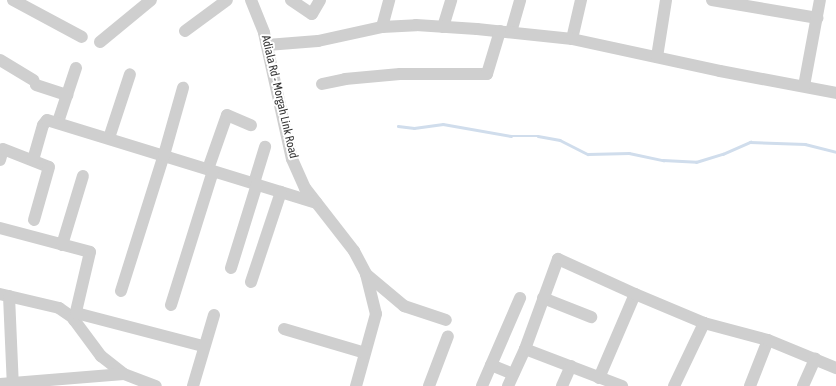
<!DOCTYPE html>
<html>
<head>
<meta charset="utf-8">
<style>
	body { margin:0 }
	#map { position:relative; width:836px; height:386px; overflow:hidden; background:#fff; font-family:"Asap Condensed",sans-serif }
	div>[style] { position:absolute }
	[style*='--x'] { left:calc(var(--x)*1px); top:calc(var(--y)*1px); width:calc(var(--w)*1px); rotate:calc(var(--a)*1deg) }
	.stream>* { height:2.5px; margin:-1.25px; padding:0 1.25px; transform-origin:1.25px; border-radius:1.25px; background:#d0ddec }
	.minor>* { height:12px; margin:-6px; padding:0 6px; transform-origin:6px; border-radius:6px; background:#cfcfcf }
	span { translate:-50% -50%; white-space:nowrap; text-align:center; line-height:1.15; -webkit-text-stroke:4px #fff; paint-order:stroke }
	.street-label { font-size:12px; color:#323232 }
</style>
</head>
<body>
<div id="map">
	<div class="stream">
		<div style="--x:398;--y:126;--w:16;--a:7"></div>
		<div style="--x:414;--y:128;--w:29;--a:-8"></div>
		<div style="--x:443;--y:124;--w:69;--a:10"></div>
		<div style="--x:511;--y:136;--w:27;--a:0"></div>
		<div style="--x:538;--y:136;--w:22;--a:10"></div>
		<div style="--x:560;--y:140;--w:31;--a:27"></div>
		<div style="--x:588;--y:154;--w:41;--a:-1.4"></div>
		<div style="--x:629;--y:153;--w:35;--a:12"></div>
		<div style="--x:663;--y:160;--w:33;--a:3"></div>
		<div style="--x:696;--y:162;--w:28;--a:-17"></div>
		<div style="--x:723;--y:154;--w:30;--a:-24"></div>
		<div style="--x:750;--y:142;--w:55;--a:2.1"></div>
		<div style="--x:805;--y:144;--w:32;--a:14"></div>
	</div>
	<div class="minor">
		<div style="--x:13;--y:0;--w:78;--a:28.2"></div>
		<div style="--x:251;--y:0;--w:35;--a:68"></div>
		<div style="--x:264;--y:33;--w:129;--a:77.5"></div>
		<div style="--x:292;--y:159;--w:32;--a:66"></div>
		<div style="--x:305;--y:188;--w:80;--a:52.1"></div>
		<div style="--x:354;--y:251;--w:26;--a:62"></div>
		<div style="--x:366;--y:274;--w:41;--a:76"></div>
		<div style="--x:376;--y:314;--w:75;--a:105.5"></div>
		<div style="--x:291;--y:0;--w:25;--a:34"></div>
		<div style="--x:312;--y:14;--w:16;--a:-60"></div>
		<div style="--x:712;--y:0;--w:107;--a:9.7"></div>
		<div style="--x:382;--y:27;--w:28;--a:-75"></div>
		<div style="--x:443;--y:27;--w:28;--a:-73"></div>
		<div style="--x:185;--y:31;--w:52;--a:-36.4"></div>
		<div style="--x:511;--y:32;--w:33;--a:-74"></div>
		<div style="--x:572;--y:39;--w:40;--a:-77"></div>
		<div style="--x:100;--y:42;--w:66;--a:-39.5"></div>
		<div style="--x:267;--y:45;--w:51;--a:-4.5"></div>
		<div style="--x:318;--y:41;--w:66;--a:-12.3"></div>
		<div style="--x:382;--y:27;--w:34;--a:-3"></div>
		<div style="--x:416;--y:25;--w:61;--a:3.8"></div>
		<div style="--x:477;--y:29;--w:96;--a:6"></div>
		<div style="--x:572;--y:39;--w:151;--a:12.2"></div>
		<div style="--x:720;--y:71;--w:118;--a:10.7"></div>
		<div style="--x:657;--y:57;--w:58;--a:-81"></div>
		<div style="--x:0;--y:60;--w:39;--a:31"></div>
		<div style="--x:322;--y:84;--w:24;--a:-12"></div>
		<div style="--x:345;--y:79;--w:55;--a:-5.2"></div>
		<div style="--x:400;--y:74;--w:87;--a:0"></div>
		<div style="--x:487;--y:74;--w:45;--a:-73.2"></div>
		<div style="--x:36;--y:85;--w:33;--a:18"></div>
		<div style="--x:804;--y:86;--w:87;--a:-79.5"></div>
		<div style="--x:58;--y:122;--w:57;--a:-71.6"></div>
		<div style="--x:109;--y:138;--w:67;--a:-71.8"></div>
		<div style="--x:0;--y:160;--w:11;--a:-75"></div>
		<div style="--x:3;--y:149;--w:49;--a:21.4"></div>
		<div style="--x:49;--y:167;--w:55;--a:105.8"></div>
		<div style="--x:33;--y:160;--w:36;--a:-74"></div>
		<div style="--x:43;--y:125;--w:6;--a:-51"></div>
		<div style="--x:47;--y:120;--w:282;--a:17.1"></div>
		<div style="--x:208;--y:169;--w:57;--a:-70.6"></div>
		<div style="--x:227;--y:115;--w:26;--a:23"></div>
		<div style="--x:254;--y:183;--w:38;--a:-73"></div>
		<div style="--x:0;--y:228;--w:93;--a:14.9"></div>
		<div style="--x:90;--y:252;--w:70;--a:103.2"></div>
		<div style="--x:62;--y:245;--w:72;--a:-73.1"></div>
		<div style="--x:231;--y:268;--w:88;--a:-72.8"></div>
		<div style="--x:366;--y:274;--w:50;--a:40.1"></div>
		<div style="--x:404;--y:306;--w:44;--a:18.4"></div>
		<div style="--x:251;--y:282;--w:95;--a:-71.6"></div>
		<div style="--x:121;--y:291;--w:143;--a:-72.5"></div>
		<div style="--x:164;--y:155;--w:70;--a:-74.2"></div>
		<div style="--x:0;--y:294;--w:61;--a:13.3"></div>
		<div style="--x:59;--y:308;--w:16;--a:35"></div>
		<div style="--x:72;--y:317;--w:49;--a:53.4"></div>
		<div style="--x:101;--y:356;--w:29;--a:38"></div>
		<div style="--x:124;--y:374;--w:34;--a:21"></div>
		<div style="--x:9;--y:296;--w:90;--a:87.5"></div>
		<div style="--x:543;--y:298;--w:52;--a:21.6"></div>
		<div style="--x:171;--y:305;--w:140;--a:-72.6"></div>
		<div style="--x:76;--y:313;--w:131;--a:14.6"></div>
		<div style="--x:284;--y:329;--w:84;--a:16.5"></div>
		<div style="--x:525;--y:349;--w:104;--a:20.9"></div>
		<div style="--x:491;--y:365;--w:24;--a:22"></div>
		<div style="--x:599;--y:378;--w:91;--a:-66.8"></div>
		<div style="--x:0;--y:384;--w:124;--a:-4.6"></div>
		<div style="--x:193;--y:386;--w:74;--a:-73.5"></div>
		<div style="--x:429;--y:386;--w:53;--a:-69.2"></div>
		<div style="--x:482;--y:386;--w:96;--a:-66.6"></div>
		<div style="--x:508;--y:386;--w:41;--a:-65.3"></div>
		<div style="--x:525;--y:349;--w:96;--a:-69.9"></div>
		<div style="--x:558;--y:259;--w:85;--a:24.4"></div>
		<div style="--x:635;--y:294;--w:75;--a:22.8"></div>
		<div style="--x:704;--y:323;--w:66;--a:14.9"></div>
		<div style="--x:562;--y:386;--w:22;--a:-66"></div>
		<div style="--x:674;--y:386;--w:70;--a:-64.5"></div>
		<div style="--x:750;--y:386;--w:49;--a:-68.6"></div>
		<div style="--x:768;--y:340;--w:74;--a:22.4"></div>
		<div style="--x:803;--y:386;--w:30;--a:-66"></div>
	</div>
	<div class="street-label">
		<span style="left:279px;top:97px;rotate:77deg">Adiala Rd - Morgah Link Road</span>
	</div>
</div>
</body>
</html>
